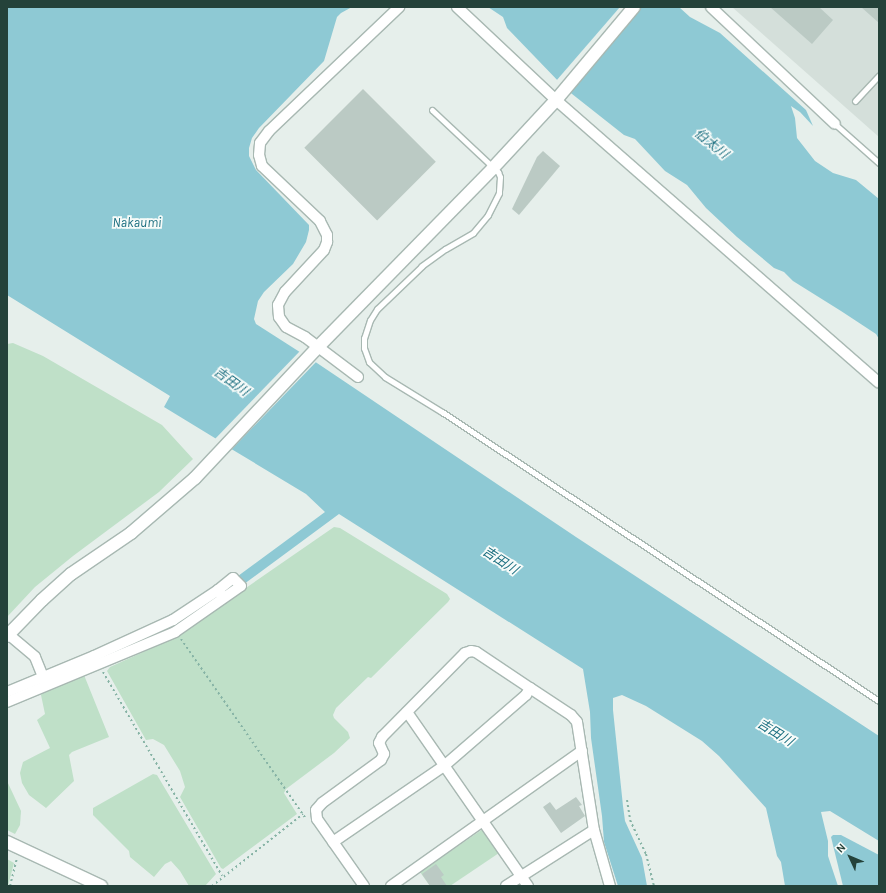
<!DOCTYPE html>
<html>
<head>
<meta charset="utf-8">
<style>
	body { margin:0 }
	#map { position:relative; width:886px; height:893px; overflow:hidden; background:#e6efeb; font-family:Karla,"Noto Sans JP",sans-serif }
	div>[style] { position:absolute }
	[style*='--x'] { left:calc(var(--x)*1px); top:calc(var(--y)*1px); width:calc(var(--w)*1px); rotate:calc(var(--a)*1deg) }
	.built>* { inset:0; background:#d4dfda }
	.green>* { inset:0; background:#bfe0c8 }
	.water>* { inset:0; background:#8ec9d4 }
	.pier>* { inset:0; background:#e6efeb }
	.stream>* { height:3px; margin:-1.5px; padding:0 1.5px; transform-origin:1.5px; border-radius:1.5px; background:#8ec9d4 }
	.building>* { inset:0; background:#bbcac4; transform-origin:0 0 }
	.path>* { height:2px; margin-top:-1px; transform-origin:0; background:repeating-linear-gradient(90deg,#86b3a5 0 2px,transparent 0 5px) }
	.roads { filter:drop-shadow(1px 0 #a8b8b2) drop-shadow(-1px 0 #a8b8b2) drop-shadow(0 1px #a8b8b2) drop-shadow(0 -1px #a8b8b2) }
	.lane>* { height:5px; margin:-2.5px; padding:0 2.5px; transform-origin:2.5px; border-radius:2.5px; background:#fff }
	.street>* { height:10px; margin:-5px; padding:0 5px; transform-origin:5px; border-radius:5px; background:#fff }
	.secondary>* { height:12px; margin:-6px; padding:0 6px; transform-origin:6px; border-radius:6px; background:#fff }
	span { translate:-50% -50%; white-space:nowrap; text-align:center; line-height:1.15; -webkit-text-stroke:3.5px #f7fbf9; paint-order:stroke }
	.water-label { font-size:13px; color:#1c6f80; font-style:italic }
	.frame { position:absolute; inset:0; border:8px solid #24423a; pointer-events:none }
	.north { position:absolute; left:830px; top:837px; width:40px; height:40px; -webkit-text-stroke:3px #f7fbf9; paint-order:stroke; rotate:314deg; font-size:11px; font-weight:700; line-height:16px; text-align:center; color:#24423a }
	.north::after { content:''; display:block; margin:auto; width:14px; height:18px; background:#24423a; clip-path:polygon(50% 0,100% 100%,50% 72%,0 100%) }
</style>
</head>
<body>
<div id="map">
	<div class="built">
		<div style="clip-path:polygon(732px 7px,879px 7px,879px 137px)"></div>
	</div>
	<div class="green">
		<div style="clip-path:polygon(13px 343px,43px 356px,162px 425px,193px 459px,159px 492px,73px 556px,35px 587px,7px 617px,7px 344px)"></div>
		<div style="clip-path:polygon(334px 527px,340px 528px,447px 594px,450px 599px,448px 602px,371px 678px,368px 677px,336px 708px,333px 715px,334px 718px,348px 732px,350px 738px,334px 753px,286px 789px,284px 793px,297px 814px,223px 869px,221px 868px,180px 797px,185px 787px,180px 771px,164px 745px,153px 739px,146px 740px,107px 671px,110px 667px,172px 639px)"></div>
		<div style="clip-path:polygon(84px 675px,109px 737px,72px 752px,69px 755px,74px 781px,46px 808px,29px 795px,22px 783px,20px 773px,23px 762px,50px 748px,37px 720px,45px 714px,41px 695px,42px 693px)"></div>
		<div style="clip-path:polygon(153px 774px,157px 775px,216px 874px,205px 886px,189px 886px,180px 871px,171px 861px,165px 864px,154px 877px,130px 857px,129px 851px,93px 815px,93px 808px)"></div>
		<div style="clip-path:polygon(7px 781px,21px 811px,20px 825px,15px 834px,7px 830px)"></div>
		<div style="clip-path:polygon(483px 829px,499px 853px,450px 886px,430px 886px,420px 872px)"></div>
		<div style="clip-path:polygon(7px 859px,14px 863px,8px 886px,7px 886px)"></div>
	</div>
	<div class="water">
		<div style="clip-path:polygon(7px 7px,352px 7px,341px 13px,337px 17px,324px 61px,259px 128px,252px 138px,249px 148px,249px 156px,256px 170px,309px 225px,309px 230px,306px 242px,293px 264px,264px 292px,258px 301px,254px 319px,256px 324px,306px 356px,223px 443px,164px 407px,170px 396px,7px 295px)"></div>
		<div style="clip-path:polygon(488px 7px,629px 7px,562px 85px,507px 28px,503px 17px)"></div>
		<div style="clip-path:polygon(637px 7px,679px 7px,690px 17px,720px 33px,806px 110px,813px 126px,800px 112px,791px 106px,795px 118px,797px 138px,815px 161px,833px 173px,856px 180px,879px 199px,879px 339px,876px 334px,841px 311px,793px 281px,784px 272px,774px 268px,737px 237px,706px 208px,687px 185px,665px 171px,635px 139px,624px 135px,567px 90px)"></div>
		<div style="clip-path:polygon(311px 359px,576px 537px,879px 736px,879px 841px,830px 811px,821px 812px,828px 841px,828px 856px,838px 886px,785px 886px,781px 862px,777px 856px,766px 808px,719px 756px,702px 741px,646px 706px,622px 695px,613px 698px,613px 710px,623px 806px,625px 821px,642px 858px,647px 886px,618px 886px,604px 842px,602px 816px,591px 738px,590px 712px,583px 669px,339px 514px,244px 584px,238px 576px,325px 512px,306px 494px,228px 447px)"></div>
		<div style="clip-path:polygon(833px 835px,841px 835px,879px 855px,879px 886px,843px 886px,831px 837px)"></div>
	</div>
	<div class="pier">
		<div style="clip-path:polygon(620px 7px,631px 7px,561px 87px,556px 81px)"></div>
		<div style="clip-path:polygon(301px 350px,307px 355px,222px 445px,214px 440px)"></div>
		<div style="clip-path:polygon(312px 358px,317px 361px,230px 451px,226px 449px)"></div>
	</div>
	<div class="stream">
		<div style="--x:222;--y:593;--w:17;--a:-36"></div>
		<div style="--x:147;--y:638;--w:35;--a:-24"></div>
	</div>
	<div class="building">
		<div style="clip-path:polygon(770px 7px,819px 7px,833px 20px,812px 44px)"></div>
		<div style="clip-path:polygon(861px 7px,879px 7px,879px 23px)"></div>
		<div style="left:363px;top:89px;width:103px;height:83px;rotate:45deg"></div>
		<div style="clip-path:polygon(543px 151px,560px 166px,519px 215px,512px 209px,537px 157px)"></div>
		<div style="clip-path:polygon(576px 797px,582px 805px,579px 806px,585px 816px,561px 833px,543px 807px,550px 802px,556px 810px)"></div>
		<div style="clip-path:polygon(436px 864px,444px 875px,441px 877px,447px 886px,430px 886px,422px 874px)"></div>
	</div>
	<div class="path">
		<div style="--x:181;--y:639;--w:219;--a:55.2"></div>
		<div style="--x:103;--y:672;--w:236;--a:59.7"></div>
		<div style="--x:627;--y:800;--w:20;--a:81"></div>
		<div style="--x:630;--y:820;--w:38;--a:65"></div>
		<div style="--x:646;--y:854;--w:33;--a:76"></div>
		<div style="--x:10;--y:886;--w:29;--a:-76"></div>
		<div style="--x:212;--y:886;--w:116;--a:-38.4"></div>
	</div>
	<div class="roads">
		<div class="lane">
			<div style="--x:855;--y:101;--w:35;--a:-47"></div>
			<div style="--x:432;--y:110;--w:91;--a:43.2"></div>
			<div style="--x:498;--y:172;--w:5;--a:68"></div>
			<div style="--x:500;--y:177;--w:16;--a:94"></div>
			<div style="--x:499;--y:193;--w:25;--a:117"></div>
			<div style="--x:488;--y:215;--w:23;--a:130"></div>
			<div style="--x:473;--y:233;--w:32;--a:150"></div>
			<div style="--x:445;--y:249;--w:29;--a:144"></div>
			<div style="--x:422;--y:266;--w:62;--a:136.3"></div>
			<div style="--x:377;--y:309;--w:13;--a:122"></div>
			<div style="--x:370;--y:320;--w:19;--a:108"></div>
			<div style="--x:364;--y:338;--w:10;--a:90"></div>
			<div style="--x:364;--y:348;--w:15;--a:70"></div>
			<div style="--x:369;--y:362;--w:22;--a:43"></div>
			<div style="--x:385;--y:377;--w:67;--a:31.6"></div>
			<div style="--x:442;--y:412;--w:524;--a:33.48"></div>
			<div style="--x:835;--y:124;--w:59;--a:41.6"></div>
		</div>
		<div class="street">
			<div style="--x:457;--y:7;--w:136;--a:43.2"></div>
			<div style="--x:556;--y:100;--w:429;--a:41.2"></div>
			<div style="--x:711;--y:7;--w:170;--a:43.3"></div>
			<div style="--x:358;--y:377;--w:66;--a:-143"></div>
			<div style="--x:305;--y:337;--w:21;--a:-152"></div>
			<div style="--x:286;--y:327;--w:12;--a:-125"></div>
			<div style="--x:279;--y:317;--w:12;--a:-95"></div>
			<div style="--x:278;--y:305;--w:15;--a:-62"></div>
			<div style="--x:285;--y:292;--w:57;--a:-47.1"></div>
			<div style="--x:324;--y:250;--w:9;--a:-69"></div>
			<div style="--x:327;--y:242;--w:7;--a:-90"></div>
			<div style="--x:327;--y:235;--w:16;--a:-117"></div>
			<div style="--x:320;--y:221;--w:80;--a:-136.5"></div>
			<div style="--x:262;--y:166;--w:11;--a:-105"></div>
			<div style="--x:259;--y:155;--w:12;--a:-85"></div>
			<div style="--x:260;--y:143;--w:15;--a:-53"></div>
			<div style="--x:269;--y:131;--w:180;--a:-43.6"></div>
			<div style="--x:8;--y:634;--w:35;--a:40"></div>
			<div style="--x:35;--y:657;--w:22;--a:68"></div>
			<div style="--x:7;--y:692;--w:94;--a:-22.5"></div>
			<div style="--x:94;--y:656;--w:87;--a:-24.5"></div>
			<div style="--x:173;--y:620;--w:54;--a:-33.7"></div>
			<div style="--x:218;--y:590;--w:7;--a:56"></div>
			<div style="--x:7;--y:702;--w:182;--a:-22.6"></div>
			<div style="--x:175;--y:632;--w:80;--a:-34.9"></div>
			<div style="--x:241;--y:586;--w:11;--a:-135"></div>
			<div style="--x:233;--y:578;--w:19;--a:141"></div>
			<div style="--x:407;--y:712;--w:212;--a:55.2"></div>
			<div style="--x:333;--y:842;--w:135;--a:-34.4"></div>
			<div style="--x:444;--y:766;--w:108;--a:-40.9"></div>
			<div style="--x:526;--y:695;--w:8;--a:-60"></div>
			<div style="--x:364;--y:886;--w:82;--a:-125"></div>
			<div style="--x:317;--y:819;--w:9;--a:-96"></div>
			<div style="--x:316;--y:810;--w:9;--a:-49"></div>
			<div style="--x:322;--y:803;--w:73;--a:-36.1"></div>
			<div style="--x:381;--y:760;--w:7;--a:-63"></div>
			<div style="--x:384;--y:754;--w:12;--a:-114"></div>
			<div style="--x:379;--y:743;--w:7;--a:-63"></div>
			<div style="--x:382;--y:737;--w:118;--a:-45.3"></div>
			<div style="--x:465;--y:653;--w:6;--a:-18"></div>
			<div style="--x:471;--y:651;--w:5;--a:11"></div>
			<div style="--x:476;--y:652;--w:65;--a:33.7"></div>
			<div style="--x:530;--y:688;--w:49;--a:33.4"></div>
			<div style="--x:571;--y:715;--w:9;--a:49"></div>
			<div style="--x:577;--y:722;--w:109;--a:81.1"></div>
			<div style="--x:594;--y:830;--w:58;--a:74.1"></div>
			<div style="--x:391;--y:886;--w:234;--a:-35.3"></div>
			<div style="--x:506;--y:886;--w:104;--a:-32.5"></div>
		</div>
		<div class="secondary">
			<div style="--x:7;--y:636;--w:50;--a:-45.8"></div>
			<div style="--x:42;--y:600;--w:39;--a:-42"></div>
			<div style="--x:71;--y:574;--w:73;--a:-34.3"></div>
			<div style="--x:131;--y:533;--w:84;--a:-40.7"></div>
			<div style="--x:195;--y:478;--w:180;--a:-46.8"></div>
			<div style="--x:318;--y:347;--w:250;--a:-45.6"></div>
			<div style="--x:493;--y:168;--w:93;--a:-47.2"></div>
			<div style="--x:556;--y:100;--w:121;--a:-50"></div>
			<div style="--x:7;--y:842;--w:104;--a:25.1"></div>
		</div>
	</div>
	<div class="water-label">
		<span style="left:711px;top:144px;rotate:39deg">伯太川</span>
		<span style="left:137px;top:223px">Nakaumi</span>
		<span style="left:231px;top:382px;rotate:36deg">吉田川</span>
		<span style="left:500px;top:561px;rotate:33deg">吉田川</span>
		<span style="left:775px;top:733px;rotate:32deg">吉田川</span>
	</div>
	<div class="frame"></div>
	<div class="north">N</div>
</div>
</body>
</html>
